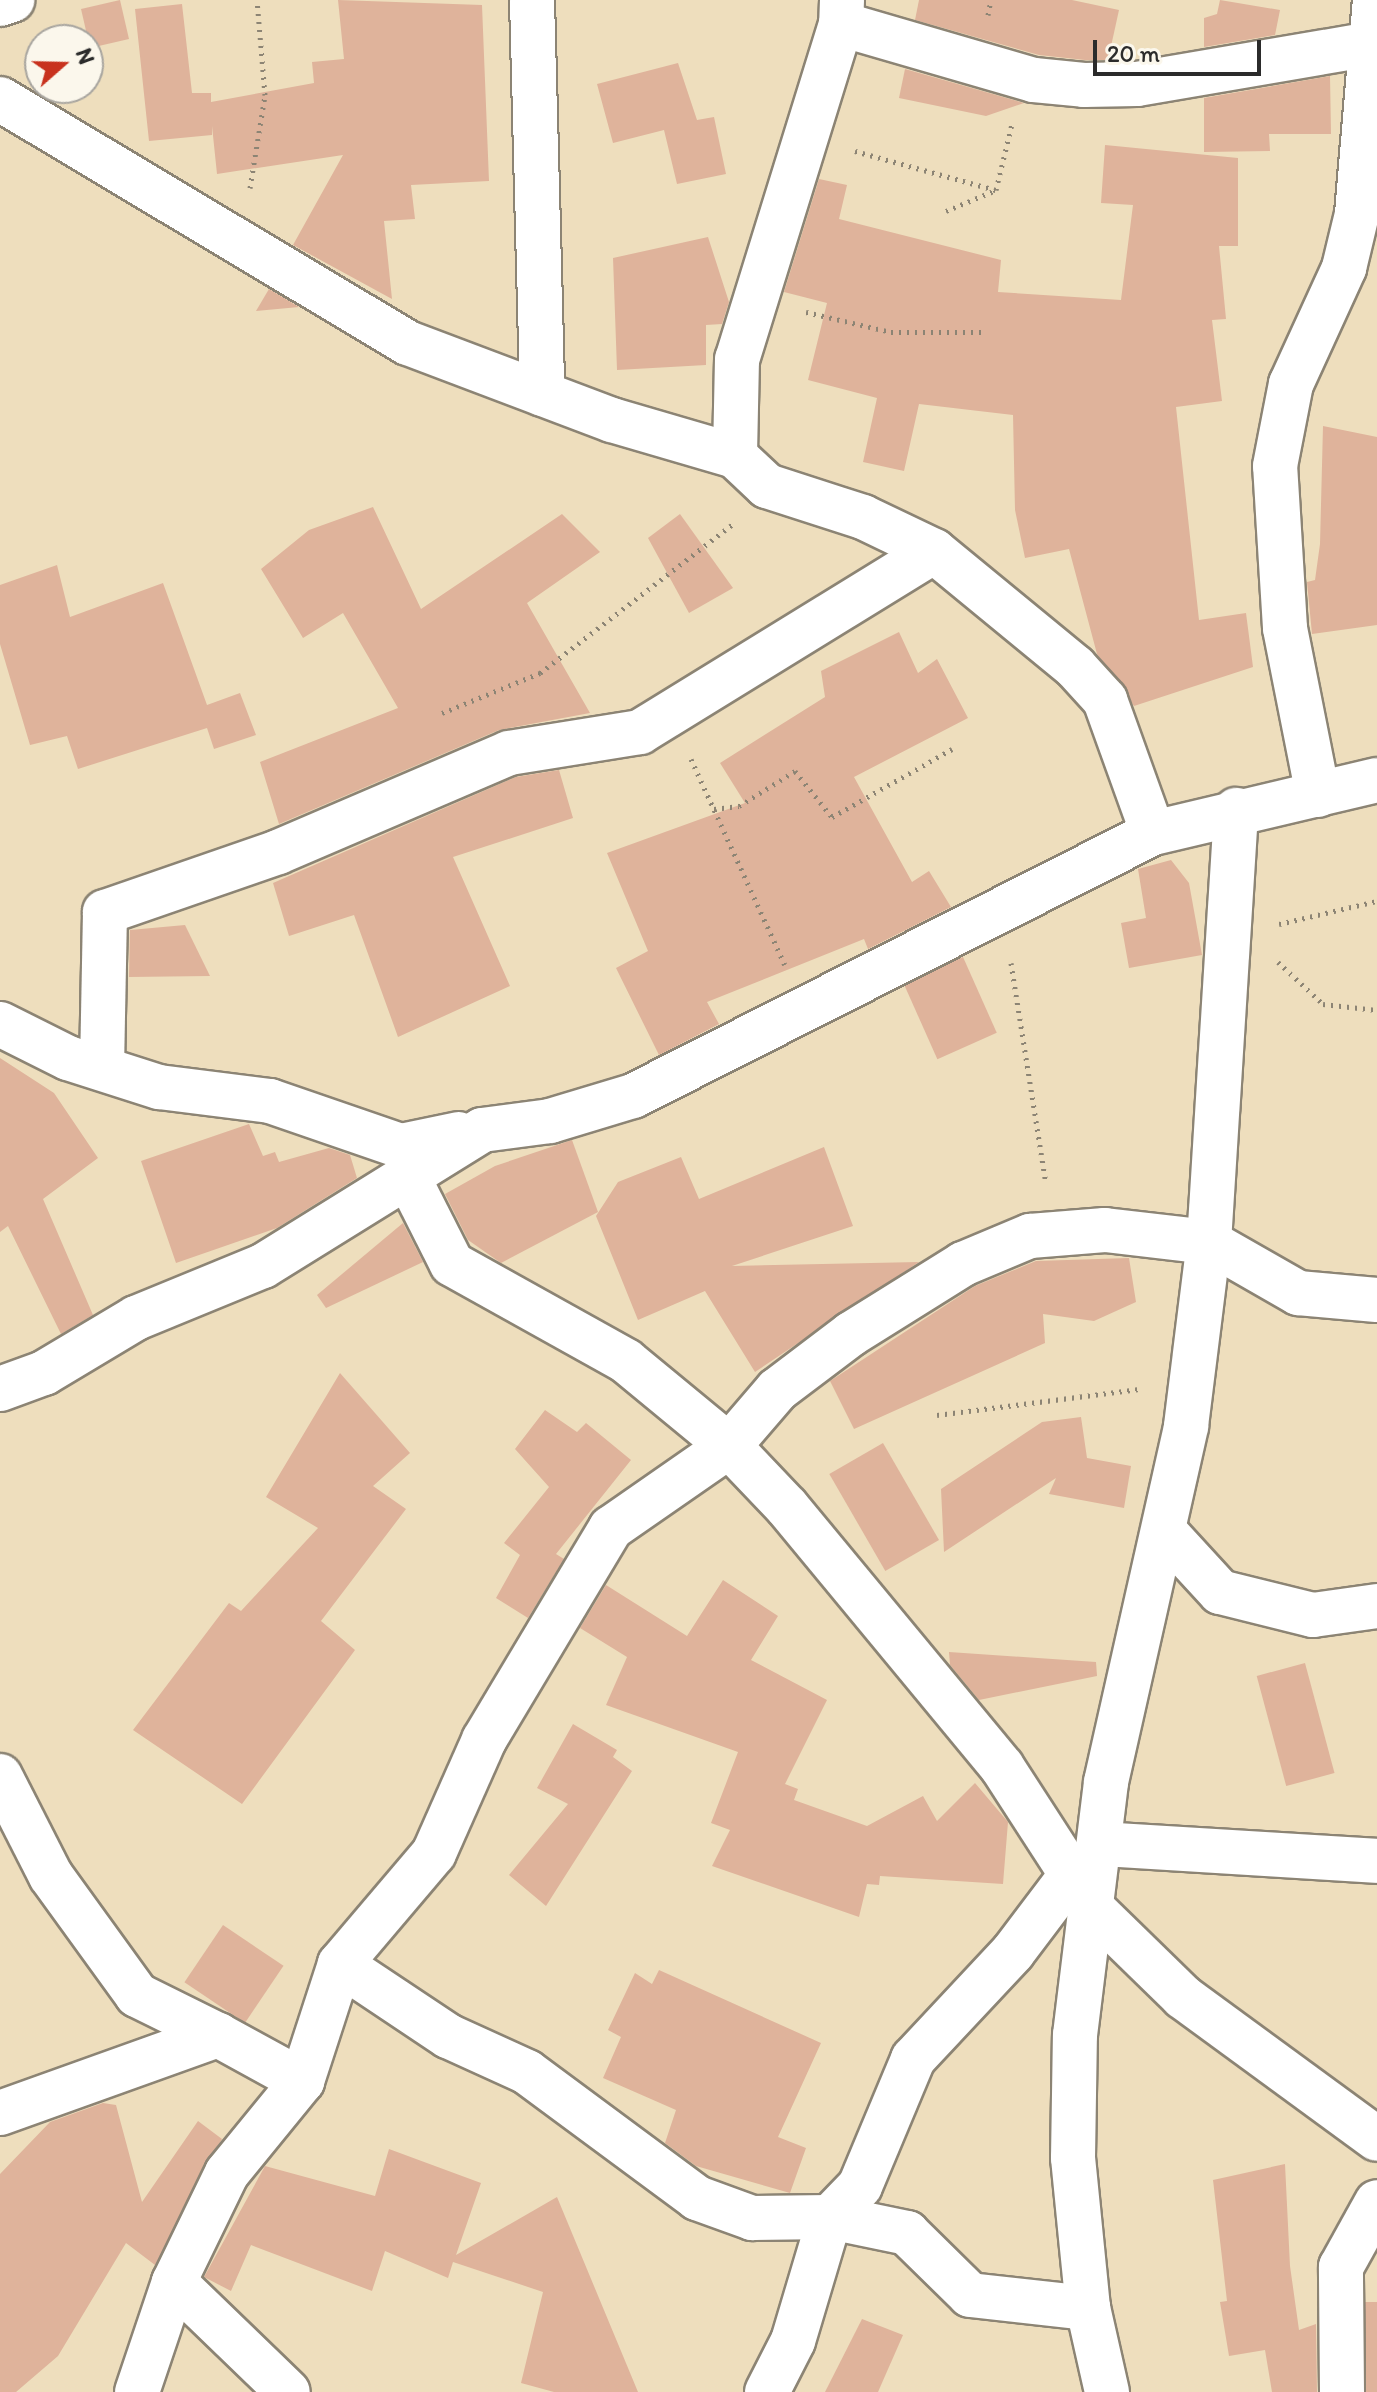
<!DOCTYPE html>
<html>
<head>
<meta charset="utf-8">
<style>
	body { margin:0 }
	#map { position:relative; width:1377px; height:2392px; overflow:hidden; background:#eedebd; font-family:Itim,sans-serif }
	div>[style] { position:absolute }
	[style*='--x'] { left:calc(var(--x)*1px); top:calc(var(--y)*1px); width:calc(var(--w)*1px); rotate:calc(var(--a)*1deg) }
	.building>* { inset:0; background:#dfb39b; transform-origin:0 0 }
	.path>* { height:5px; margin-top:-2.5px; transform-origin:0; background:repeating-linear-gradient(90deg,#8c8474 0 2px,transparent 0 8px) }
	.roads { filter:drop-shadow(2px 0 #8c8474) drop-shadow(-2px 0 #8c8474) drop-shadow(0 2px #8c8474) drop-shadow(0 -2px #8c8474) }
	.minor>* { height:44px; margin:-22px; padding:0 22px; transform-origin:22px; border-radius:22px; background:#fff }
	span { translate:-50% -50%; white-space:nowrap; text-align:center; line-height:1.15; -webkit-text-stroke:8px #fbf7ec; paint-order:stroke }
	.north { position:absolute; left:24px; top:24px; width:80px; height:80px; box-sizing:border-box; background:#fbf7ec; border:2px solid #a8a59f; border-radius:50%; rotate:70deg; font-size:22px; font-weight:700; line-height:32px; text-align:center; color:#2b2b2b }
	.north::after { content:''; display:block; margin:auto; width:28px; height:36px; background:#c8321e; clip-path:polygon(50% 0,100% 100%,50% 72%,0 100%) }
	.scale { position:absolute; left:1093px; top:40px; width:168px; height:36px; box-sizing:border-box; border:4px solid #2b2b2b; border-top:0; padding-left:10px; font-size:24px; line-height:28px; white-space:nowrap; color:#2b2b2b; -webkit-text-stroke:6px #fbf7ec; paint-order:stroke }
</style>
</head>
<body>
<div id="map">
	<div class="building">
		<div style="left:120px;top:0;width:40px;height:40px;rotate:77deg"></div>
		<div style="clip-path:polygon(338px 0,482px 5px,489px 181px,411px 185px,415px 219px,384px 221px,392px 299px,293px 245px,343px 155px,217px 174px,212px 126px,212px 135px,149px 141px,135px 9px,182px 4px,192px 93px,211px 93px,211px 102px,314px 83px,312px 62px,344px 59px)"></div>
		<div style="clip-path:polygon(919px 0,1072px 0,1119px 10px,1108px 60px,1085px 60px,1039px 55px,915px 20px)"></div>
		<div style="clip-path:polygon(1220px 0,1280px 10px,1275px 35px,1204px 47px,1204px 18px,1217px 14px)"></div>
		<div style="clip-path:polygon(678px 63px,697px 120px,714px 117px,726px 174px,677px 184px,664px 130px,613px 143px,597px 84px)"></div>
		<div style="clip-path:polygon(905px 69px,1024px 103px,986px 116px,899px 98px)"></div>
		<div style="clip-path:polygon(1330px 76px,1331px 134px,1269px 134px,1270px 151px,1204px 152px,1204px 98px)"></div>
		<div style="clip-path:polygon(1105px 145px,1238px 158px,1238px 246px,1219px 246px,1226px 319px,1212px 320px,1222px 401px,1176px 407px,1199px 620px,1246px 613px,1253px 667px,1134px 706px,1097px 654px,1069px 549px,1025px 558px,1015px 510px,1013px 415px,919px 404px,904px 471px,863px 462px,877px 398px,808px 380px,827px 303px,784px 292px,819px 179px,847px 185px,839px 219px,1001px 260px,998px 292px,1121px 300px,1133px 205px,1101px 203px)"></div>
		<div style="clip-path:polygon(708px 237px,729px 302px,722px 324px,706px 325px,706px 365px,617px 370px,613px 258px)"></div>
		<div style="clip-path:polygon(269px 289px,299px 307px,256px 311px)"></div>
		<div style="clip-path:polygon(1323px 426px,1377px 437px,1377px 625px,1312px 634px,1307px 582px,1315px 580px,1320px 544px)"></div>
		<div style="clip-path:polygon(373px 507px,421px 609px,562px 514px,600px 552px,527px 603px,590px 713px,499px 730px,279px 824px,260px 762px,398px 708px,343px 613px,303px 638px,261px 569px,309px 530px)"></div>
		<div style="clip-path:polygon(680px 514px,733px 588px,689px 613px,648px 538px)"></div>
		<div style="clip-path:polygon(57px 565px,70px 617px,163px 583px,207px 705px,240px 693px,256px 735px,214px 749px,207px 728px,78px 769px,67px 736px,30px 745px,0 644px,0 585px)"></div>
		<div style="clip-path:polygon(899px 632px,918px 673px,937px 659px,968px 718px,854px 777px,912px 882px,929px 871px,951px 907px,868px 949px,864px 939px,707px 1002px,719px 1024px,659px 1055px,616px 968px,648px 951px,607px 853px,745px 803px,720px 763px,825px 697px,821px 671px)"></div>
		<div style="clip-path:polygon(559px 770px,573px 818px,453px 857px,510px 986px,398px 1037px,354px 915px,289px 936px,273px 883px,516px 777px)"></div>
		<div style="clip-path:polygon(1171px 860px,1189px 883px,1202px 955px,1129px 968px,1121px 923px,1146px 918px,1138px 869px)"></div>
		<div style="clip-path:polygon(185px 925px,210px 976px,129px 977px,130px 930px)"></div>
		<div style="left:963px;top:957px;width:83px;height:65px;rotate:66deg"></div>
		<div style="clip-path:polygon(0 1058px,54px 1093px,98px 1158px,43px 1199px,93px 1315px,61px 1334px,8px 1226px,0 1232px)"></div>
		<div style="clip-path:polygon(249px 1124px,263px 1156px,275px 1152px,279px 1162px,329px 1148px,350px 1155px,357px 1178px,277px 1228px,176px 1263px,141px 1161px)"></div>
		<div style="clip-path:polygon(572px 1140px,598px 1212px,501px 1263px,468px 1240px,445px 1194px,495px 1166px)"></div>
		<div style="clip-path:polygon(824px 1147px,853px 1226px,732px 1266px,919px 1262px,755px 1372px,705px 1291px,638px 1320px,596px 1216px,618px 1182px,681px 1157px,699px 1199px)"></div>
		<div style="clip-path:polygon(403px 1223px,423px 1262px,326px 1308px,317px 1295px)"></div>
		<div style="clip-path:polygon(1129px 1258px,1136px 1302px,1094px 1321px,1043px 1314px,1045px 1343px,854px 1429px,830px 1381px,975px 1286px,1036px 1261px)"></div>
		<div style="clip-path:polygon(340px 1373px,410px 1453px,373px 1486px,406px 1509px,321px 1621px,355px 1650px,242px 1804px,133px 1730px,229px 1603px,241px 1611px,318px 1528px,266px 1497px)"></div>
		<div style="clip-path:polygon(545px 1410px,577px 1432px,586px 1423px,631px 1460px,556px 1554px,564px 1559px,528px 1618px,496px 1598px,520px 1555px,504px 1543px,549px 1487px,515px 1449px)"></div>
		<div style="clip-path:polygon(1081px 1417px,1087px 1458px,1131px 1466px,1124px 1508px,1049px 1494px,1056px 1478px,944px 1552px,941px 1489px,1042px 1422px)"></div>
		<div style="left:883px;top:1443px;width:112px;height:62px;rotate:60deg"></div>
		<div style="clip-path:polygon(723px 1580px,778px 1616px,751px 1660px,827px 1700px,785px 1784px,798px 1789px,794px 1800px,867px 1826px,923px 1796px,937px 1821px,975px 1783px,1008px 1822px,1003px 1884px,880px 1876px,879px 1885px,867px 1884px,859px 1917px,712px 1866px,730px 1830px,711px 1823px,738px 1752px,606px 1705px,627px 1657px,580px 1628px,606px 1585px,687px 1636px)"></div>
		<div style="clip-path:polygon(949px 1652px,1096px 1662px,1097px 1676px,979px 1700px,950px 1665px)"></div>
		<div style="left:1305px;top:1663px;width:114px;height:50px;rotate:75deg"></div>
		<div style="clip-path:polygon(573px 1724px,617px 1750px,613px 1757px,632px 1771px,546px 1906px,509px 1875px,568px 1804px,537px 1788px)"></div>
		<div style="left:223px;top:1925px;width:73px;height:69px;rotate:34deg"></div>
		<div style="clip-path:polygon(659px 1970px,821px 2043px,778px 2137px,806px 2148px,790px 2193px,696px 2166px,665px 2143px,676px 2110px,603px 2078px,621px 2037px,608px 2030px,635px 1973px,652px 1984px)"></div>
		<div style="clip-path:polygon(103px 2103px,116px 2105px,142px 2202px,198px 2121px,222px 2139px,155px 2265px,126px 2243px,58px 2356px,16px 2392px,0 2392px,0 2174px,50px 2122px)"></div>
		<div style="clip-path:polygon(389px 2149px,481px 2183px,456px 2255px,557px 2197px,638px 2392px,554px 2392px,521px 2383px,543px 2292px,453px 2262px,448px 2278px,385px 2251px,372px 2291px,251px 2245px,231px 2291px,204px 2277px,265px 2166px,375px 2196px)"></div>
		<div style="clip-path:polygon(1285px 2164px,1290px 2266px,1299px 2330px,1316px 2324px,1317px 2392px,1272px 2392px,1265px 2350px,1229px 2356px,1220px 2302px,1227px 2301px,1213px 2180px)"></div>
		<div style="left:1377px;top:2302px;width:90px;height:12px;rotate:90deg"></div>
		<div style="clip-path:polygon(862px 2319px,903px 2335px,878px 2392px,825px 2392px)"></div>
	</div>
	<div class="path">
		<div style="--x:988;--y:15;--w:15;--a:-79"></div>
		<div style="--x:855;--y:151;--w:146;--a:15.5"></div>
		<div style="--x:250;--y:188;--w:94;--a:-80.8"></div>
		<div style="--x:265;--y:95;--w:95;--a:-94.8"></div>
		<div style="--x:946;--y:211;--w:54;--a:-22.8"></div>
		<div style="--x:996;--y:190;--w:68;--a:-76.4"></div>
		<div style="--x:806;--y:312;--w:87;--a:13.2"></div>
		<div style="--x:891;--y:332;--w:90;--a:0"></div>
		<div style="--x:442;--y:713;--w:106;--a:-22.2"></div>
		<div style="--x:540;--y:673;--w:245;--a:-37.7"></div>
		<div style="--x:691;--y:759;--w:226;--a:65.5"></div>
		<div style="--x:714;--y:809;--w:25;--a:-7"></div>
		<div style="--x:739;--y:806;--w:66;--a:-32"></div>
		<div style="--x:795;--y:771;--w:59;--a:51.2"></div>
		<div style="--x:832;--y:817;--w:138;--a:-29.5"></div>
		<div style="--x:1279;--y:924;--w:101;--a:-13.2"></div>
		<div style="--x:1278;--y:962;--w:62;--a:43"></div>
		<div style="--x:1323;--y:1004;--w:54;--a:6.3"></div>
		<div style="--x:1011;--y:963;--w:223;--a:81"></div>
		<div style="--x:937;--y:1415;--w:206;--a:-7.3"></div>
	</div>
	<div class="roads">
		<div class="minor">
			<div style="--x:532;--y:0;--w:394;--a:88.5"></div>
			<div style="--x:842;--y:0;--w:24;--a:92"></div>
			<div style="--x:841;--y:24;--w:351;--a:107.2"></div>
			<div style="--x:737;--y:359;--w:97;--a:91.2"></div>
			<div style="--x:735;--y:456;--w:44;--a:43.2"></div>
			<div style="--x:767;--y:486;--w:101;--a:17.9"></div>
			<div style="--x:863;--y:517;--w:79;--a:25.6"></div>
			<div style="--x:934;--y:551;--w:183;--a:39.4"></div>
			<div style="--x:1075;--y:667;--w:45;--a:47.7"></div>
			<div style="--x:1105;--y:700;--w:141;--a:70.2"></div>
			<div style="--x:0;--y:4;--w:13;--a:-18"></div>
			<div style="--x:841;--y:24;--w:201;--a:16.2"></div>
			<div style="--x:1034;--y:80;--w:50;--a:5.7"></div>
			<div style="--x:1084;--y:85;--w:53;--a:-1.1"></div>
			<div style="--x:1137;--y:84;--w:236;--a:-9.7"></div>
			<div style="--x:0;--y:99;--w:475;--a:30.9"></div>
			<div style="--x:408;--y:343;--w:218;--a:20.7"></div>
			<div style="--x:612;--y:420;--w:128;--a:16.3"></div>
			<div style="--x:1318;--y:795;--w:170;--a:-101.2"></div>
			<div style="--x:1285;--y:628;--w:162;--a:-93.5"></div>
			<div style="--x:1275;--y:466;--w:84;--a:-79"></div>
			<div style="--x:1291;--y:384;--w:128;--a:-65.4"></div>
			<div style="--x:1344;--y:268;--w:56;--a:-76.5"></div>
			<div style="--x:1357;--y:214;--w:215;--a:-85.2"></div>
			<div style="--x:0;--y:1024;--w:76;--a:26.6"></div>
			<div style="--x:68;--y:1058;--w:96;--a:17.7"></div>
			<div style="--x:159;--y:1087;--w:112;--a:7.2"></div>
			<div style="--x:270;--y:1101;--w:139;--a:19"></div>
			<div style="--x:401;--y:1146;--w:59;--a:-11.7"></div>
			<div style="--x:102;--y:1068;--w:156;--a:-88.9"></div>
			<div style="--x:105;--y:912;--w:183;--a:-19.1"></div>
			<div style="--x:278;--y:852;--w:251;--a:-23.2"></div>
			<div style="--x:509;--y:753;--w:133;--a:-9.1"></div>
			<div style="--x:640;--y:732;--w:345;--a:-31.6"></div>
			<div style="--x:408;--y:1177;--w:97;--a:63.2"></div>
			<div style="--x:452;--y:1264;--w:199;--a:29.1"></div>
			<div style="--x:626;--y:1361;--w:134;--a:39.5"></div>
			<div style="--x:729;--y:1446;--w:84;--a:46.4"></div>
			<div style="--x:787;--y:1507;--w:337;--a:50.4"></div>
			<div style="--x:1002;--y:1767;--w:171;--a:57.1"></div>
			<div style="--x:1095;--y:1911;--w:123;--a:44.3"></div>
			<div style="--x:1183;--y:1997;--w:240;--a:36.2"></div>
			<div style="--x:0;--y:1389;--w:47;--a:-20"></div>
			<div style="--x:44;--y:1373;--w:107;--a:-30.9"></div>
			<div style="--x:136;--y:1318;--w:137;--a:-22.3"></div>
			<div style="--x:263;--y:1266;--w:258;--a:-31.8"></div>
			<div style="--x:482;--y:1130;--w:69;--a:-7.5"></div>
			<div style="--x:550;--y:1121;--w:87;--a:-16.8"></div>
			<div style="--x:633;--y:1096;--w:583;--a:-26.83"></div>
			<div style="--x:1153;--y:833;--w:230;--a:-13.3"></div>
			<div style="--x:1164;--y:1531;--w:83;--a:47.4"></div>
			<div style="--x:1220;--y:1592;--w:96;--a:13.9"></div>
			<div style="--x:1313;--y:1615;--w:65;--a:-8"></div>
			<div style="--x:0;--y:1776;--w:112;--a:63"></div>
			<div style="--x:51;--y:1876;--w:147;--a:54.1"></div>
			<div style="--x:137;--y:1995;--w:90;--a:26.3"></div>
			<div style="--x:1101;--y:1844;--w:277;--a:3.5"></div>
			<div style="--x:340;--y:1964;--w:130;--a:33.7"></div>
			<div style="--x:448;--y:2036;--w:87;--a:24.5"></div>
			<div style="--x:527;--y:2072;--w:212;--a:36.5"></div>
			<div style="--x:697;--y:2198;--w:59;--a:20"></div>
			<div style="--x:752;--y:2218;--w:78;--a:-0.7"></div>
			<div style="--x:830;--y:2217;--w:79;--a:11.7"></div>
			<div style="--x:907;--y:2233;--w:88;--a:44.5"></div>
			<div style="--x:970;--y:2295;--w:119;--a:6.3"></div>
			<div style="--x:0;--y:2113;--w:232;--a:-19.7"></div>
			<div style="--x:218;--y:2035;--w:96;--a:28.7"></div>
			<div style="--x:174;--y:2282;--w:158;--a:44"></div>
			<div style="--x:137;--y:2392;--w:116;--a:-71.4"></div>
			<div style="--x:174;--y:2282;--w:121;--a:-64.1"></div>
			<div style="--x:227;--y:2173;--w:119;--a:-50.8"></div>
			<div style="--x:302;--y:2081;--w:123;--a:-72"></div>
			<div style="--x:340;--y:1964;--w:145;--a:-49.7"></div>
			<div style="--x:434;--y:1853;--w:124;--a:-66.1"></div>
			<div style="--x:484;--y:1740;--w:247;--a:-59.1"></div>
			<div style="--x:611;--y:1528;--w:144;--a:-34.8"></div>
			<div style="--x:729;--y:1446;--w:74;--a:-49.4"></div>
			<div style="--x:777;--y:1390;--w:93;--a:-37.1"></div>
			<div style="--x:851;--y:1334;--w:132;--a:-32"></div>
			<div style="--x:963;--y:1264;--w:73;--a:-22.7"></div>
			<div style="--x:1030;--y:1236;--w:75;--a:-4.6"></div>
			<div style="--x:1105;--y:1230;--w:105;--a:6.6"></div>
			<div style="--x:1209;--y:1242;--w:103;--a:29.8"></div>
			<div style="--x:1298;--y:1293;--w:79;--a:5.1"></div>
			<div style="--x:767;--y:2392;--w:57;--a:-63"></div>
			<div style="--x:793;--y:2341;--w:129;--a:-73.4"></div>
			<div style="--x:830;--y:2217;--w:43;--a:-45.9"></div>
			<div style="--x:860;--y:2186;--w:138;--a:-67.3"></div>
			<div style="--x:913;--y:2059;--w:146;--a:-46.9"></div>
			<div style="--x:1013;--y:1952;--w:93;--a:-52.9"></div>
			<div style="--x:1107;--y:2392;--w:86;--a:-102.7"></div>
			<div style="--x:1088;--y:2308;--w:151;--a:-95.7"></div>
			<div style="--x:1073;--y:2158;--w:123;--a:-89.1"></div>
			<div style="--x:1075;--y:2035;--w:255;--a:-83"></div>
			<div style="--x:1106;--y:1782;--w:365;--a:-77.3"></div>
			<div style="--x:1186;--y:1426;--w:185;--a:-82.9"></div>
			<div style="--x:1209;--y:1242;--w:433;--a:-86.4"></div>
			<div style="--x:1342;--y:2392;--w:125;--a:-90.5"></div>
			<div style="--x:1341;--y:2267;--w:74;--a:-61"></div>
		</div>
	</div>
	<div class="north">N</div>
	<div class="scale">20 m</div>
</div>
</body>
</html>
